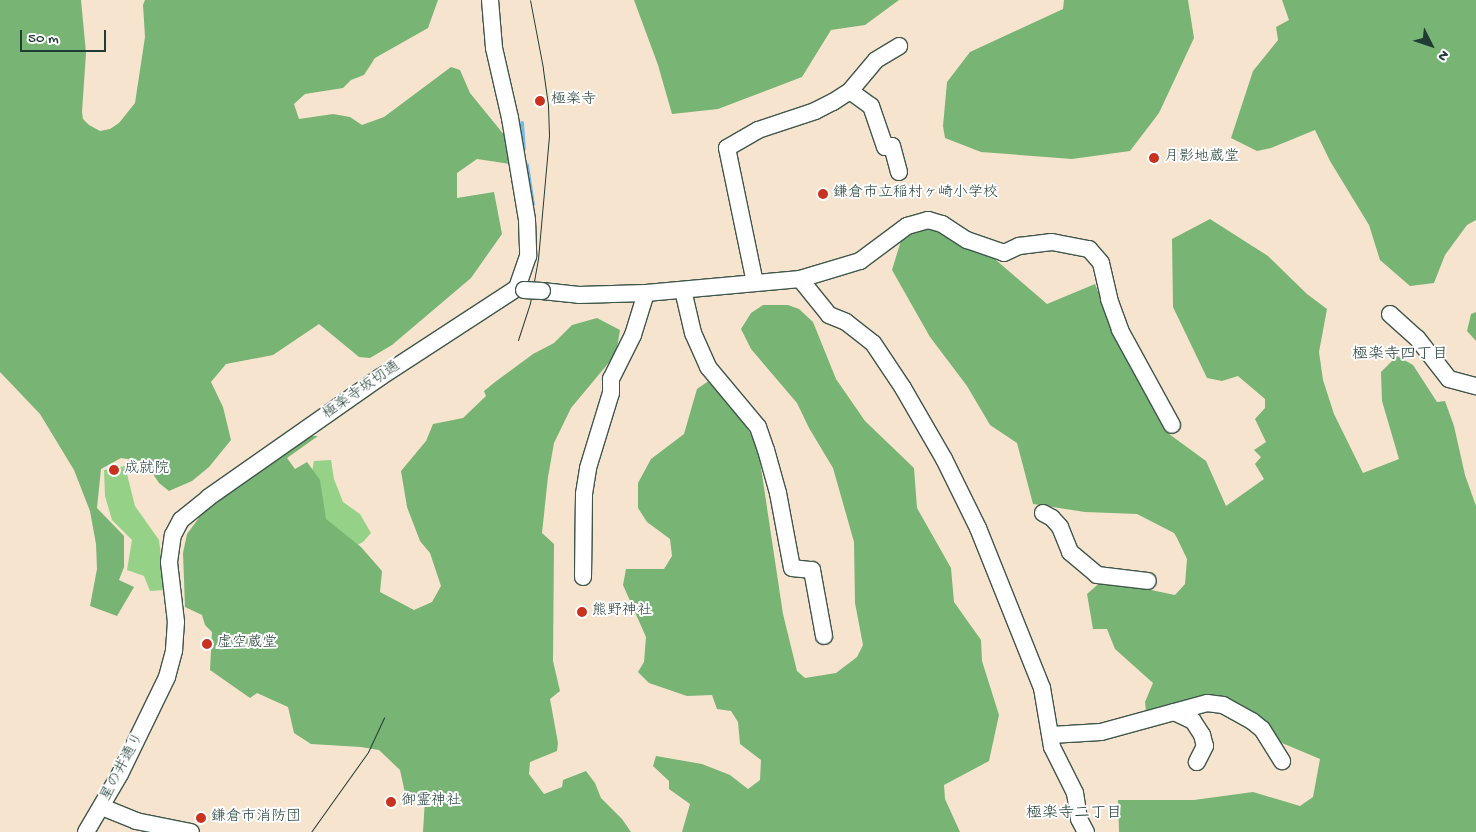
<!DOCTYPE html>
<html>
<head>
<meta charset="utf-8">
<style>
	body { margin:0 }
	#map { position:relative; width:1476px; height:832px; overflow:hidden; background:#f7e4cf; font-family:"Gochi Hand","Klee One",sans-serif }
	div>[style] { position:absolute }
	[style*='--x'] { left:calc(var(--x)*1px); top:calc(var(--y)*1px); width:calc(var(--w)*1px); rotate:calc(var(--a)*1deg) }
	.green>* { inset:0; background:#95d287 }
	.forest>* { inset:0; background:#78b474 }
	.stream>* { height:4px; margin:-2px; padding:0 2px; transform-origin:2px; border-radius:2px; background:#71b9e9 }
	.roads { filter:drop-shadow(1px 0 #3f564b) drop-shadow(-1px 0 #3f564b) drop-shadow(0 1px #3f564b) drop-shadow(0 -1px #3f564b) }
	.minor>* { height:16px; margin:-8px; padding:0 8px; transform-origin:8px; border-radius:8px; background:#fff }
	.tram>* { height:1px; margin:-0.5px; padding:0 0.5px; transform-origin:0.5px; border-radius:0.5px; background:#1f3d34 }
	.bridges { filter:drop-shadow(1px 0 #3f564b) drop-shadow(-1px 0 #3f564b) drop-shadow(0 1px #3f564b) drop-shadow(0 -1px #3f564b) }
	.minor-bridge>* { height:16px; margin:-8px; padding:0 8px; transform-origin:8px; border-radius:8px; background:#fff }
	.dots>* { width:14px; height:14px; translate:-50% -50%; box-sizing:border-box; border:2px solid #fff; border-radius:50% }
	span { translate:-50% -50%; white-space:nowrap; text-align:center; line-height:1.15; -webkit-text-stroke:4px #fff; paint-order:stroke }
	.poi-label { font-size:15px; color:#1f3d34 }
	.left { translate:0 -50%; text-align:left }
	.street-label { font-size:15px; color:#1f3d34 }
	.neighbourhood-label { font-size:16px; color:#1f3d34 }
	.north { position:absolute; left:1406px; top:20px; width:50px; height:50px; -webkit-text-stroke:4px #fff; paint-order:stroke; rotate:131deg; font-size:14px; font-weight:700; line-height:20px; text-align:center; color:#1f3d34 }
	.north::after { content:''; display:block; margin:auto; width:18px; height:22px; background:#1f3d34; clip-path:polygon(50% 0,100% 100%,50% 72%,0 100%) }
	.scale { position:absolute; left:20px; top:30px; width:86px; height:22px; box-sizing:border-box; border:2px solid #1f3d34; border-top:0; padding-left:6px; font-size:15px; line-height:18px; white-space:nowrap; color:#1f3d34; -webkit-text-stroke:4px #fff; paint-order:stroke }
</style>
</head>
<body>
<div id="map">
	<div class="green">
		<div style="clip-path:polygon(331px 460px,334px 479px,343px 502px,360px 514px,371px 533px,363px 542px,353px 547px,313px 510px,309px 488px,314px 461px)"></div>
		<div style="clip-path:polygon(125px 466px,135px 506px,159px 540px,165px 590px,150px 591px,144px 576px,127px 570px,132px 540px,112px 520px,105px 496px,104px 470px)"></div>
	</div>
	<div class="forest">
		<div style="clip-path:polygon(0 0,81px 0,86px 53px,82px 112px,83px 119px,89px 125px,100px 131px,110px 129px,119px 123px,135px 103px,145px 37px,143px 5px,145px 0,438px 0,428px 28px,375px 58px,364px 75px,351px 80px,343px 88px,305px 94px,294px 104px,299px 119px,333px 114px,350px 117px,362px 125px,384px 117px,451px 67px,460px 70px,470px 93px,505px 136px,510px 164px,477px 159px,457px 173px,457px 198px,494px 192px,502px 234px,471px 278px,392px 345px,370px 358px,359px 357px,319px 324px,273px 355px,226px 364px,211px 382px,223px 407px,231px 440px,209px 467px,192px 481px,169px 491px,159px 483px,145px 462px,121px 458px,101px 469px,97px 508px,124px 536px,124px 567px,119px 580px,134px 587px,117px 616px,90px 606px,97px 569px,96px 544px,90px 511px,74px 470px,40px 414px,0 372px)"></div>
		<div style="clip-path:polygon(634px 0,899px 0,865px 25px,831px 30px,802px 77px,718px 109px,672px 114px,658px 65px)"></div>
		<div style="clip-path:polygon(1064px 0,1188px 0,1194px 38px,1159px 113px,1130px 151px,1072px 159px,981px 152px,945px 138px,943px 126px,947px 82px,970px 52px,1063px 9px)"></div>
		<div style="clip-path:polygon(1282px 0,1476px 0,1476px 220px,1467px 225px,1445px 255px,1434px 283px,1410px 286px,1380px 260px,1369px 225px,1330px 161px,1315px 130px,1271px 148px,1257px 151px,1231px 138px,1253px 71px,1278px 40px,1276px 27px,1289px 20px)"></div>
		<div style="clip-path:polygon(1210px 219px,1268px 256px,1307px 294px,1327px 309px,1319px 352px,1323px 380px,1334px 414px,1363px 473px,1399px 459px,1382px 401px,1381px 372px,1397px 356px,1413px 365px,1437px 402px,1445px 401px,1454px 426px,1465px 475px,1476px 506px,1476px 832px,1119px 832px,1118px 800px,1194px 800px,1253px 792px,1300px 806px,1313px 797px,1320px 759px,1258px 733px,1242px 710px,1146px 712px,1145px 702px,1153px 683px,1115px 649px,1107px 629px,1093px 629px,1087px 594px,1103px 580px,1175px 595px,1185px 584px,1187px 559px,1177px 538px,1174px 533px,1137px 514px,1085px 512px,1033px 504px,1017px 443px,990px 425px,967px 386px,930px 337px,892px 270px,903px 234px,935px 228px,989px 254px,1047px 304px,1095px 284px,1112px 327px,1165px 431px,1206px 461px,1226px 506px,1264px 479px,1255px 464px,1261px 457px,1254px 450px,1266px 442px,1255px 419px,1265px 408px,1265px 399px,1238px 376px,1222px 381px,1207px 378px,1173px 307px,1172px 239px)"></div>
		<div style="clip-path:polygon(763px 305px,788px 305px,799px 309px,813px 322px,836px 379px,865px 421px,914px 468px,917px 508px,951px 568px,954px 602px,981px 640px,982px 661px,999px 715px,989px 761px,944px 785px,945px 799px,960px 832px,682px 832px,690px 804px,669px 789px,669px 781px,653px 766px,656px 756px,702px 764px,730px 775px,748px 789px,760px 780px,761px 760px,740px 744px,738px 722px,731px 711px,717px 709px,712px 695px,687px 696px,649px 683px,638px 672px,644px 662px,646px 637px,623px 585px,626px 569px,664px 569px,672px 556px,670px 539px,647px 522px,638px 508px,638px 483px,651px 459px,684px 434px,697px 389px,710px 380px,742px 418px,758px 448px,783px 614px,797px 671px,805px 678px,836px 673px,857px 657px,863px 645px,855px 603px,854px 542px,833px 468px,809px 428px,797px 403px,751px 349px,741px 329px,751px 313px)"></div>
		<div style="clip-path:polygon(1476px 312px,1476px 341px,1467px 331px,1471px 314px)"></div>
		<div style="clip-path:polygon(597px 318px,620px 330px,616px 354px,571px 408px,554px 443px,548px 477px,542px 533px,554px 544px,553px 661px,560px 691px,550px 699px,558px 743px,557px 751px,530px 762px,529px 774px,544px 794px,562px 787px,563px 780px,586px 771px,595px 783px,601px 798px,622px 819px,631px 832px,423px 832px,425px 799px,405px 793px,400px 770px,379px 750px,361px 747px,311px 744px,294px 733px,288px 707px,257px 693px,250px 698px,210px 670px,212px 632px,205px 625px,202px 615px,185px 607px,183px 553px,187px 534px,201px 515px,226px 490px,303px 440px,311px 436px,318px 436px,287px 458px,295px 469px,307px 462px,320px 480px,326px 519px,361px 547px,382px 571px,380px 592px,414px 610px,432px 602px,441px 586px,430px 553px,420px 541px,407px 507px,401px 471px,426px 441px,433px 424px,463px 418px,486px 396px,484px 391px,495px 382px,533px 354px,554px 343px,572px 325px)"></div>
	</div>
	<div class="stream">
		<div style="--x:522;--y:123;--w:26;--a:86"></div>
		<div style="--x:527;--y:165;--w:40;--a:81.5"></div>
	</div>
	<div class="roads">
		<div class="minor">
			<div style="--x:490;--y:0;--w:48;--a:85.2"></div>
			<div style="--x:494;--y:48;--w:72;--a:77.1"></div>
			<div style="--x:510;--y:118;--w:103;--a:80.5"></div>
			<div style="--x:527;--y:220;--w:36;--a:88"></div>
			<div style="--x:528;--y:256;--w:34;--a:109"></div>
			<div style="--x:850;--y:91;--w:26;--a:36"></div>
			<div style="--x:871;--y:106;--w:43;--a:71.1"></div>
			<div style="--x:885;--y:147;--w:7;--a:-8"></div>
			<div style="--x:892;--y:146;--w:27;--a:75"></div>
			<div style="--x:800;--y:279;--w:46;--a:51.1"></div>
			<div style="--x:829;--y:315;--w:18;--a:22"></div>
			<div style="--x:846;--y:322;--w:34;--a:38"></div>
			<div style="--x:873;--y:343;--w:54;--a:56.3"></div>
			<div style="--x:903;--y:388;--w:82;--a:60"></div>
			<div style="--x:944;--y:459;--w:77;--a:63.8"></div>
			<div style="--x:978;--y:528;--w:172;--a:68.2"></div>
			<div style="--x:1042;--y:688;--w:60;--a:80.4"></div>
			<div style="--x:1052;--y:747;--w:51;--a:63.4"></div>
			<div style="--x:1075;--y:793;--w:26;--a:81"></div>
			<div style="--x:1079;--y:819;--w:15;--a:62"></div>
			<div style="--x:755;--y:283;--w:138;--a:-101.7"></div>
			<div style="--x:727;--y:148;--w:36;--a:-30"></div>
			<div style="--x:758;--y:130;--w:60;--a:-18.4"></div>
			<div style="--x:815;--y:111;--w:20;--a:-27"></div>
			<div style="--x:833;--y:102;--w:20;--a:-33"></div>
			<div style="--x:850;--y:91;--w:40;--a:-50"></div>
			<div style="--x:876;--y:60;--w:27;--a:-31"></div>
			<div style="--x:683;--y:290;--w:44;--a:76.9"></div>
			<div style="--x:693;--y:333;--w:37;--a:66"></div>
			<div style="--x:708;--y:367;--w:78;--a:50.2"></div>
			<div style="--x:758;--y:427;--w:24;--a:71"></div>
			<div style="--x:766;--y:450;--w:45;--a:74.4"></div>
			<div style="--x:778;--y:493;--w:76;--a:79.4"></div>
			<div style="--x:792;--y:568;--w:20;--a:6"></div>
			<div style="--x:812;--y:570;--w:67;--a:79.7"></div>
			<div style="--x:542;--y:291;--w:37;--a:6"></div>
			<div style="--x:579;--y:295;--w:67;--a:-1.7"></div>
			<div style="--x:646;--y:293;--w:155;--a:-5.2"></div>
			<div style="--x:800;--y:279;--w:63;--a:-16.7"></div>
			<div style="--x:860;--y:261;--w:59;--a:-36.7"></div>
			<div style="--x:907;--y:226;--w:22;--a:-16"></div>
			<div style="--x:928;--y:220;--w:15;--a:16"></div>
			<div style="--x:942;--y:224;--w:30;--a:33"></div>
			<div style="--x:967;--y:240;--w:39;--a:19"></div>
			<div style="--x:1004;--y:253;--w:17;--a:-25"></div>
			<div style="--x:1019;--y:246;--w:33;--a:-7"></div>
			<div style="--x:1052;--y:242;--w:38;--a:11"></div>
			<div style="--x:1089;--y:249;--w:18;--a:49"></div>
			<div style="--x:1101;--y:263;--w:37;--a:77"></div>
			<div style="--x:1109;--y:299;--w:33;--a:70"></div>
			<div style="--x:1120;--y:330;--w:108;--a:61.3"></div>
			<div style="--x:1390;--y:314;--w:36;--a:42"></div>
			<div style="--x:1417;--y:338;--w:52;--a:52"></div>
			<div style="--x:1449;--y:379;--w:28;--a:15"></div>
			<div style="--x:1043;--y:513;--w:10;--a:29"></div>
			<div style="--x:1052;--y:518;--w:12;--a:48"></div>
			<div style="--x:1060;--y:527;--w:27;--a:68"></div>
			<div style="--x:1070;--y:552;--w:35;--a:40"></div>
			<div style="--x:1097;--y:575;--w:51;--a:6.7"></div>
			<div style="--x:583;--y:577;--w:83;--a:-89.3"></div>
			<div style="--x:584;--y:494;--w:26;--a:-81"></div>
			<div style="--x:588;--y:468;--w:78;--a:-73"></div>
			<div style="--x:611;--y:393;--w:14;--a:-90"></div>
			<div style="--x:611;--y:379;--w:49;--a:-63.4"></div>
			<div style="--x:633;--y:335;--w:44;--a:-72.8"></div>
			<div style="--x:1174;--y:712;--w:21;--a:25"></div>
			<div style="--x:1193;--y:721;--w:17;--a:57"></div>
			<div style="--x:1202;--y:735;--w:11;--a:75"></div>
			<div style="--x:1205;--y:746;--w:18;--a:117"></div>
			<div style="--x:1051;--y:735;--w:50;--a:-3.4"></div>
			<div style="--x:1101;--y:732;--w:110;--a:-15.3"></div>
			<div style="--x:1207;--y:703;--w:16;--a:7"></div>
			<div style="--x:1223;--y:705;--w:33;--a:29"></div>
			<div style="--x:1252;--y:721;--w:13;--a:39"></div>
			<div style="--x:1262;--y:729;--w:38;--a:58"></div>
			<div style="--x:102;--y:807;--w:37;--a:22"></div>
			<div style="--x:136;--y:821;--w:56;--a:11.3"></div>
			<div style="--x:86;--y:832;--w:67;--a:-59.6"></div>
			<div style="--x:120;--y:774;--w:108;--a:-64.1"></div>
			<div style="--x:167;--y:677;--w:28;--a:-75"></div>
			<div style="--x:174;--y:650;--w:28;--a:-86"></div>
			<div style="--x:176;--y:622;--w:60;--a:-96.7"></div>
			<div style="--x:169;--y:562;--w:27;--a:-82"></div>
			<div style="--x:173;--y:535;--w:17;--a:-62"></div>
			<div style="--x:181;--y:520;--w:36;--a:-39"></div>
			<div style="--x:209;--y:497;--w:208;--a:-35"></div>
			<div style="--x:379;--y:378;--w:165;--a:-33.1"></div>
		</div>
	</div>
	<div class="tram">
		<div style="--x:518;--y:340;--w:39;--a:-72"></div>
		<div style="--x:530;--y:303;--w:45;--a:-79.7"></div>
		<div style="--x:538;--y:259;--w:124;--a:-84.9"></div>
		<div style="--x:549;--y:135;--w:30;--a:-92"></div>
		<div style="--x:548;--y:105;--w:37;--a:-98"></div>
		<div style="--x:543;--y:68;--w:69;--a:-100.8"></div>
		<div style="--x:311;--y:832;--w:98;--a:-54.5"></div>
		<div style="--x:368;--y:752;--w:38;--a:-65"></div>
	</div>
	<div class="bridges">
		<div class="minor-bridge">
			<div style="--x:524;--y:290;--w:18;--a:3"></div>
		</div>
	</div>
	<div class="dots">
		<div style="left:540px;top:101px;background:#c8321e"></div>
		<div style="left:1154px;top:158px;background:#c8321e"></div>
		<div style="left:823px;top:194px;background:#c8321e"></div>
		<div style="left:114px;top:470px;background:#c8321e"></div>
		<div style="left:582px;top:612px;background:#c8321e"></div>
		<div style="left:207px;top:644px;background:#c8321e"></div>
		<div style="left:391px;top:802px;background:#c8321e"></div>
		<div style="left:201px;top:818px;background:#c8321e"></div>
	</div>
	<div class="poi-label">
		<span class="left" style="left:551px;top:101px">極楽寺</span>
		<span class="left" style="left:1164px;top:158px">月影地蔵堂</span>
		<span class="left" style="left:833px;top:194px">鎌倉市立稲村ヶ崎小学校</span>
		<span class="left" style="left:124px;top:470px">成就院</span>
		<span class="left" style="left:592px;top:612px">熊野神社</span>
		<span class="left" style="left:217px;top:644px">虚空蔵堂</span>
		<span class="left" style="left:401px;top:802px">御霊神社</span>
		<span class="left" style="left:211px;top:818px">鎌倉市消防団</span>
	</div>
	<div class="street-label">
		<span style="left:362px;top:391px;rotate:-35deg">極楽寺坂切通</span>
		<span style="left:123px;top:767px;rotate:-62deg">星の井通り</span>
	</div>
	<div class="neighbourhood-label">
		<span style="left:1400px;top:356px">極楽寺四丁目</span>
		<span style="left:1074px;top:815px">極楽寺二丁目</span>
	</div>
	<div class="north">N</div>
	<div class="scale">50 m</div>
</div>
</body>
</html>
